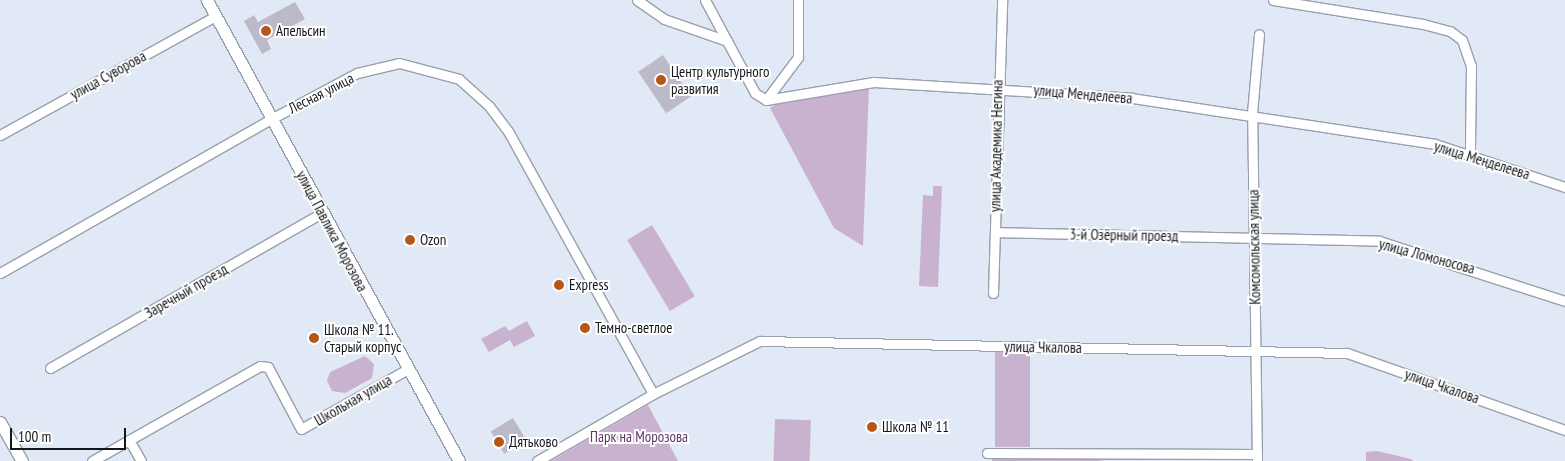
<!DOCTYPE html>
<html>
<head>
<meta charset="utf-8">
<style>
	body { margin:0 }
	#map { position:relative; width:1565px; height:461px; overflow:hidden; background:#e1e9f7; font-family:"PT Sans Narrow",sans-serif }
	div>[style] { position:absolute }
	[style*='--x'] { left:calc(var(--x)*1px); top:calc(var(--y)*1px); width:calc(var(--w)*1px); rotate:calc(var(--a)*1deg) }
	.green>* { inset:0; background:#c9b2cf; transform-origin:0 0 }
	.building>* { inset:0; background:#bcbac9; transform-origin:0 0 }
	.roads { filter:drop-shadow(1px 0 #98a0ad) drop-shadow(-1px 0 #98a0ad) drop-shadow(0 1px #98a0ad) drop-shadow(0 -1px #98a0ad) }
	.street>* { height:9px; margin:-4.5px; padding:0 4.5px; transform-origin:4.5px; border-radius:4.5px; background:#fff }
	.secondary>* { height:11px; margin:-5.5px; padding:0 5.5px; transform-origin:5.5px; border-radius:5.5px; background:#fff }
	.dots>* { width:14px; height:14px; translate:-50% -50%; box-sizing:border-box; border:2px solid #fff; border-radius:50% }
	span { translate:-50% -50%; white-space:nowrap; text-align:center; line-height:1.15; -webkit-text-stroke:4px #fff; paint-order:stroke }
	.poi-label { font-size:15px; color:#15171c }
	.left { translate:0 -50%; text-align:left }
	.street-label { font-size:15px; color:#15171c }
	.park-label { font-size:15px; color:#5f3769 }
	.scale { position:absolute; left:10px; top:428px; width:116px; height:22px; box-sizing:border-box; border:2px solid #15171c; border-top:0; padding-left:6px; font-size:15px; line-height:18px; white-space:nowrap; color:#15171c; -webkit-text-stroke:4px #fff; paint-order:stroke }
</style>
</head>
<body>
<div id="map">
	<div class="green">
		<div style="clip-path:polygon(869px 86px,863px 246px,834px 228px,770px 108px,793px 95px)"></div>
		<div style="clip-path:polygon(933px 186px,942px 186px,938px 287px,919px 286px,923px 195px,933px 196px)"></div>
		<div style="left:652px;top:225px;width:83px;height:29px;rotate:59deg"></div>
		<div style="clip-path:polygon(527px 321px,535px 336px,514px 347px,510px 340px,489px 352px,481px 339px,505px 326px,509px 331px)"></div>
		<div style="left:995px;top:350px;width:35px;height:97px"></div>
		<div style="clip-path:polygon(365px 356px,374px 364px,372px 378px,345px 393px,332px 391px,327px 381px,330px 372px)"></div>
		<div style="clip-path:polygon(648px 405px,678px 461px,551px 461px)"></div>
		<div style="left:775px;top:419px;width:36px;height:42px;rotate:2deg"></div>
		<div style="clip-path:polygon(1377px 451px,1411px 459px,1413px 461px,1366px 461px,1366px 452px)"></div>
		<div style="clip-path:polygon(992px 456px,1062px 456px,1105px 461px,992px 461px)"></div>
	</div>
	<div class="building">
		<div style="clip-path:polygon(295px 2px,305px 19px,267px 40px,271px 49px,262px 54px,244px 21px,254px 15px,258px 22px)"></div>
		<div style="left:663px;top:55px;width:50px;height:30px;rotate:56deg"></div>
		<div style="left:513px;top:418px;width:26px;height:26px;rotate:59deg"></div>
	</div>
	<div class="roads">
		<div class="street">
			<div style="--x:637;--y:0;--w:33;--a:35"></div>
			<div style="--x:664;--y:19;--w:67;--a:19.2"></div>
			<div style="--x:727;--y:41;--w:59;--a:61.7"></div>
			<div style="--x:755;--y:93;--w:13;--a:32"></div>
			<div style="--x:766;--y:100;--w:109;--a:-9.5"></div>
			<div style="--x:874;--y:82;--w:258;--a:3.5"></div>
			<div style="--x:1132;--y:98;--w:306;--a:8.6"></div>
			<div style="--x:1435;--y:144;--w:137;--a:18.3"></div>
			<div style="--x:705;--y:0;--w:47;--a:61.8"></div>
			<div style="--x:1273;--y:0;--w:152;--a:9.1"></div>
			<div style="--x:1423;--y:24;--w:28;--a:15"></div>
			<div style="--x:1450;--y:31;--w:15;--a:37"></div>
			<div style="--x:1462;--y:40;--w:28;--a:71"></div>
			<div style="--x:1471;--y:66;--w:87;--a:90.7"></div>
			<div style="--x:766;--y:100;--w:54;--a:-53.3"></div>
			<div style="--x:798;--y:57;--w:57;--a:-90"></div>
			<div style="--x:0;--y:135;--w:247;--a:-28.9"></div>
			<div style="--x:995;--y:232;--w:384;--a:1.3"></div>
			<div style="--x:1379;--y:241;--w:195;--a:17.9"></div>
			<div style="--x:0;--y:273;--w:312;--a:-29.6"></div>
			<div style="--x:271;--y:119;--w:98;--a:-28.1"></div>
			<div style="--x:357;--y:73;--w:43;--a:-13.4"></div>
			<div style="--x:399;--y:63;--w:62;--a:14.9"></div>
			<div style="--x:459;--y:79;--w:40;--a:42"></div>
			<div style="--x:489;--y:106;--w:31;--a:53"></div>
			<div style="--x:508;--y:131;--w:300;--a:61.1"></div>
			<div style="--x:993;--y:293;--w:293;--a:-88.2"></div>
			<div style="--x:50;--y:368;--w:313;--a:-29.7"></div>
			<div style="--x:129;--y:440;--w:24;--a:60"></div>
			<div style="--x:987;--y:453;--w:270;--a:0.2"></div>
			<div style="--x:92;--y:461;--w:193;--a:-29.5"></div>
			<div style="--x:260;--y:366;--w:8;--a:7"></div>
			<div style="--x:268;--y:367;--w:70;--a:62"></div>
			<div style="--x:301;--y:429;--w:120;--a:-29.3"></div>
			<div style="--x:537;--y:461;--w:134;--a:-30"></div>
			<div style="--x:653;--y:394;--w:119;--a:-26.4"></div>
			<div style="--x:760;--y:341;--w:587;--a:1.17"></div>
			<div style="--x:1347;--y:353;--w:231;--a:19.5"></div>
			<div style="--x:1257;--y:461;--w:348;--a:-90.8"></div>
			<div style="--x:1252;--y:113;--w:79;--a:-84.9"></div>
		</div>
		<div class="secondary">
			<div style="--x:207;--y:0;--w:525;--a:61.34"></div>
			<div style="--x:0;--y:422;--w:45;--a:60.6"></div>
		</div>
	</div>
	<div class="dots">
		<div style="left:266px;top:31px;background:#b75616"></div>
		<div style="left:661px;top:80px;background:#b75616"></div>
		<div style="left:410px;top:240px;background:#b75616"></div>
		<div style="left:559px;top:285px;background:#b75616"></div>
		<div style="left:585px;top:328px;background:#b75616"></div>
		<div style="left:314px;top:338px;background:#b75616"></div>
		<div style="left:872px;top:427px;background:#b75616"></div>
		<div style="left:499px;top:442px;background:#b75616"></div>
	</div>
	<div class="poi-label">
		<span class="left" style="left:276px;top:31px">Апельсин</span>
		<span class="left" style="left:671px;top:80px">Центр культурного<br>развития</span>
		<span class="left" style="left:420px;top:240px">Ozon</span>
		<span class="left" style="left:569px;top:285px">Express</span>
		<span class="left" style="left:595px;top:328px">Темно-светлое</span>
		<span class="left" style="left:324px;top:338px">Школа № 11.<br>Старый корпус</span>
		<span class="left" style="left:882px;top:427px">Школа № 11</span>
		<span class="left" style="left:509px;top:442px">Дятьково</span>
	</div>
	<div class="street-label">
		<span style="left:108px;top:75px;rotate:-29deg">улица Суворова</span>
		<span style="left:321px;top:93px;rotate:-27deg">Лесная улица</span>
		<span style="left:1083px;top:94px;rotate:5deg">улица Менделеева</span>
		<span style="left:996px;top:146px;rotate:-89deg">улица Академика Негина</span>
		<span style="left:1482px;top:160px;rotate:17deg">улица Менделеева</span>
		<span style="left:332px;top:231px;rotate:62deg">улица Павлика Морозова</span>
		<span style="left:1124px;top:235px;rotate:1deg">3-й Озёрный проезд</span>
		<span style="left:1254px;top:247px;rotate:-91deg">Комсомольская улица</span>
		<span style="left:1427px;top:256px;rotate:15deg">улица Ломоносова</span>
		<span style="left:186px;top:291px;rotate:-30deg">Заречный проезд</span>
		<span style="left:1043px;top:347px;rotate:1deg">улица Чкалова</span>
		<span style="left:1442px;top:386px;rotate:19deg">улица Чкалова</span>
		<span style="left:353px;top:400px;rotate:-30deg">Школьная улица</span>
	</div>
	<div class="park-label">
		<span style="left:639px;top:437px">Парк на Морозова</span>
	</div>
	<div class="scale">100 m</div>
</div>
</body>
</html>
